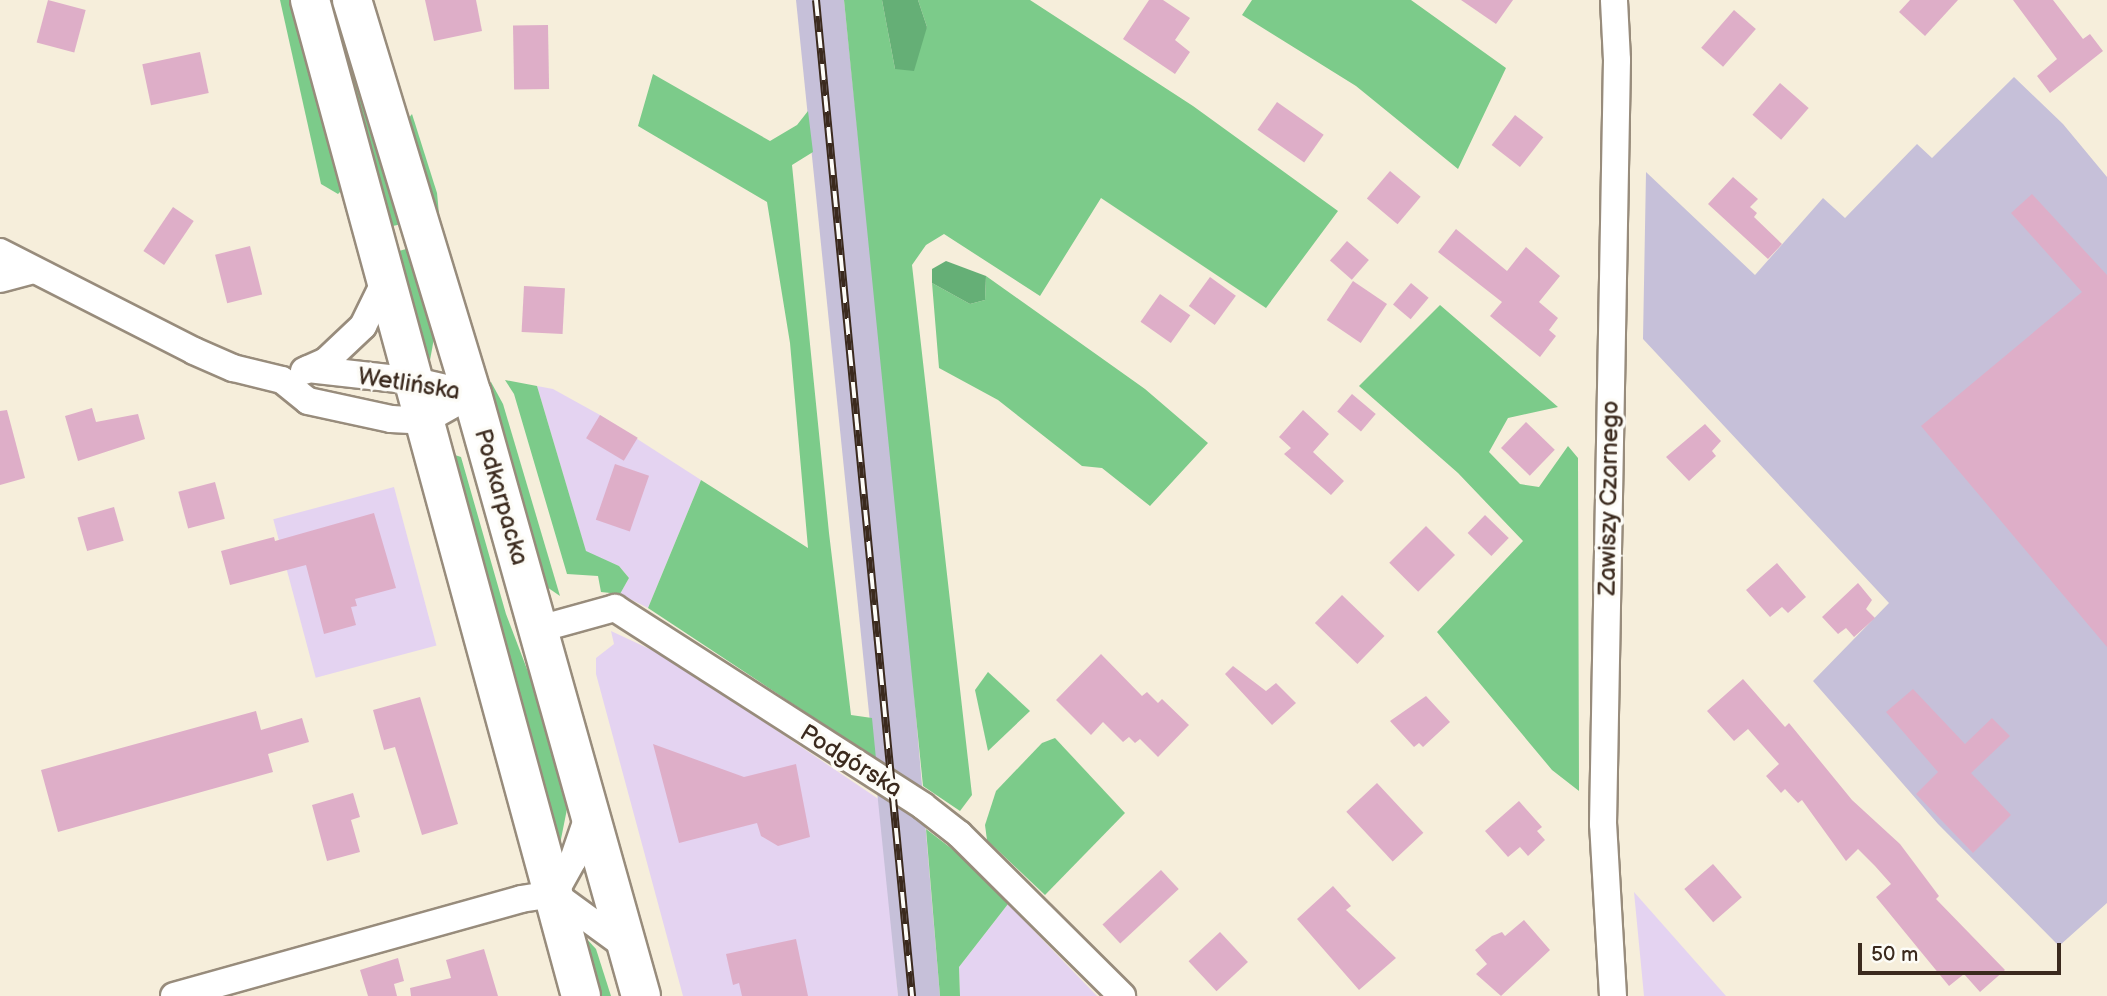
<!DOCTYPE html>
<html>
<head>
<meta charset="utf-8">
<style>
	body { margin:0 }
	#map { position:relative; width:2107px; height:996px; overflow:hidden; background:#f6eedb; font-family:"Balsamiq Sans",sans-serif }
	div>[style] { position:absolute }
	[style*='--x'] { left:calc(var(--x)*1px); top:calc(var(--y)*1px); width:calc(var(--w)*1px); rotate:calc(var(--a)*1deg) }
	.built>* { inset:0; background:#e4d3f1; transform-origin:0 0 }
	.industrial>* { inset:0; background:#c6c0d9 }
	.green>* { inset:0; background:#7ccb8a }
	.forest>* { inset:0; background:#65af76 }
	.building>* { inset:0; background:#deaec8; transform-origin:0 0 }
	.roads { filter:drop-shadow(2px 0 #988c7c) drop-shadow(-2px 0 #988c7c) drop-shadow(0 2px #988c7c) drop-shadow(0 -2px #988c7c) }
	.street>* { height:26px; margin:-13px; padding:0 13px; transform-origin:13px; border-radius:13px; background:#fff }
	.primary>* { height:38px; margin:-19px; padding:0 19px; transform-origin:19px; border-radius:19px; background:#fff }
	.rail>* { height:8px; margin-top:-4px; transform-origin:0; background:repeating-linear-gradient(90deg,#fdfcf7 0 16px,#3b2a1e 0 32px); box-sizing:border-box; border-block:2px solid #3b2a1e }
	span { translate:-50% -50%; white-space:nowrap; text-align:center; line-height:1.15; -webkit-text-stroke:7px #fdfcf7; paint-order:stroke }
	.street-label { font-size:24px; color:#3b2a1e }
	.scale { position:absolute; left:1858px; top:943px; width:203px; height:32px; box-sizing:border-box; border:4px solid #3b2a1e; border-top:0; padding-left:9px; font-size:21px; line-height:24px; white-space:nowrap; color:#3b2a1e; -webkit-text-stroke:5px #fdfcf7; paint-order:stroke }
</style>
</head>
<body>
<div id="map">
	<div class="built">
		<div style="clip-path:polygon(537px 386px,553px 389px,600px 415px,701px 480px,648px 608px,620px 594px,629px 578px,619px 566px,586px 552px)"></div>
		<div style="left:394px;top:487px;width:164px;height:125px;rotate:75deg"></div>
		<div style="clip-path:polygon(611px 631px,669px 658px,880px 800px,898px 996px,683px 996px,596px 674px,596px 658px,614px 644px)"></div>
		<div style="clip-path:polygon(1634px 892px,1726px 996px,1644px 996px)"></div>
		<div style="clip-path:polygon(1008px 904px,1097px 996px,960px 996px,959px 967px)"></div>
	</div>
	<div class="industrial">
		<div style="clip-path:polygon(796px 0,844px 0,904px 575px,940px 996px,898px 996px)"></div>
		<div style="clip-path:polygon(2014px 77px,2063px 124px,2107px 177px,2107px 903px,2059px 946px,1938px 824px,1813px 681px,1889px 603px,1643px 339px,1646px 172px,1755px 275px,1823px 198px,1845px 218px,1917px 144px,1932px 158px)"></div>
	</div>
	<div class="green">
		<div style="clip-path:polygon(280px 0,294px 0,342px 190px,338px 194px,321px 184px)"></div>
		<div style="clip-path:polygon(325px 0,337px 0,402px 224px,388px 227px)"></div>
		<div style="clip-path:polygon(844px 0,882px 0,895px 69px,927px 27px,918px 0,1030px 0,1193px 106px,1338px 211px,1266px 308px,1101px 198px,1040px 296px,944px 234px,926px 245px,912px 265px,972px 795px,960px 811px,923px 786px)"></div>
		<div style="clip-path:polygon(1252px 0,1411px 0,1506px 68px,1458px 169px,1356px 86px,1242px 15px)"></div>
		<div style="clip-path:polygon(653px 74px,770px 141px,797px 125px,808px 111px,813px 152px,792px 165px,829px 533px,851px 715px,872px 718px,876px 759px,648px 608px,701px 480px,808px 548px,790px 343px,767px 202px,638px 126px)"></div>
		<div style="clip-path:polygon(412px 114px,437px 193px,439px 214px,433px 216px,404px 124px)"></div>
		<div style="clip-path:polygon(410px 248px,435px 333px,430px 360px,426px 360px,395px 252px)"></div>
		<div style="clip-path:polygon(986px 276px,1145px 389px,1208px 443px,1150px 506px,1102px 468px,1082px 466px,998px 400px,939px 368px,932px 283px,970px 304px,985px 300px)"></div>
		<div style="clip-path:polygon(1440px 305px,1558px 407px,1508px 418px,1489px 452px,1520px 484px,1539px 487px,1568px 446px,1578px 458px,1579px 791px,1552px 770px,1437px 632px,1523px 541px,1458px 473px,1359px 386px)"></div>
		<div style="clip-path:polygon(505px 380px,537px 386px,586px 551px,619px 566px,629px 578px,620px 594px,601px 592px,598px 576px,567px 574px,514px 394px)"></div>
		<div style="clip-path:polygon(491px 382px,503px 404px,560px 596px,544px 585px,487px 389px)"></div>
		<div style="clip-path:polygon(452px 454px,461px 457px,506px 614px,562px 761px,568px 804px,560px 844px)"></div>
		<div style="clip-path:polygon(988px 672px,1030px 711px,988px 751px,975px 690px)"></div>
		<div style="clip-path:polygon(1055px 738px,1125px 813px,1045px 895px,987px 840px,985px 825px,996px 791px,1042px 743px)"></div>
		<div style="clip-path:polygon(926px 829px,981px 871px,1008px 904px,959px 967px,960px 996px,940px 996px)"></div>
		<div style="clip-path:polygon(585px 937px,596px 949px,611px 996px,598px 996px)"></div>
	</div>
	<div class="forest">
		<div style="clip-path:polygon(882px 0,918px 0,927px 27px,914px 71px,895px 69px)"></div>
		<div style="clip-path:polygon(946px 261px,986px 276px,985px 300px,970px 304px,932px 283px,932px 269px)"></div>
	</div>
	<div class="building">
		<div style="left:48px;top:0;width:39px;height:44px;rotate:15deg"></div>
		<div style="clip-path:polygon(425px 0,476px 0,482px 31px,434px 41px)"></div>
		<div style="clip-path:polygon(1149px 0,1163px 0,1190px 18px,1175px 40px,1190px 52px,1175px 74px,1123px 39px)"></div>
		<div style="clip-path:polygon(1461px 0,1513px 0,1496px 24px)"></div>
		<div style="clip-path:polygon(1910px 0,1958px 0,1925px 36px,1899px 12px)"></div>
		<div style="clip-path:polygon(2013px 0,2053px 0,2083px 39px,2090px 34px,2103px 51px,2050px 93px,2037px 76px,2057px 59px)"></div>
		<div style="left:1734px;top:10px;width:29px;height:50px;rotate:41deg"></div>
		<div style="left:548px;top:25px;width:64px;height:35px;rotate:89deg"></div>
		<div style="left:200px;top:52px;width:42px;height:59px;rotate:78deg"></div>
		<div style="left:1780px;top:83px;width:38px;height:42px;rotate:41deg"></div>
		<div style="left:1277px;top:102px;width:57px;height:34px;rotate:35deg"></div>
		<div style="left:1515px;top:115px;width:36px;height:38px;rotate:38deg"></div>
		<div style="left:1390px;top:171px;width:40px;height:36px;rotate:40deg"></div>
		<div style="clip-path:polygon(1733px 177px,1758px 199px,1750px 207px,1757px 213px,1754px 217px,1782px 244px,1768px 259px,1708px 204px)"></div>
		<div style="clip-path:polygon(2032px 194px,2107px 275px,2107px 647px,1921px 426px,2082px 292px,2011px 213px)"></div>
		<div style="left:173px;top:207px;width:25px;height:53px;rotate:34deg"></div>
		<div style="clip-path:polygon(1456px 229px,1507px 271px,1526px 247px,1560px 276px,1539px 302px,1558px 318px,1549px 330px,1556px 336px,1540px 357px,1490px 316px,1502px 302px,1438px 252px)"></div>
		<div style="left:1347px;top:241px;width:29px;height:26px;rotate:41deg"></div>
		<div style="left:250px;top:246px;width:50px;height:36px;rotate:76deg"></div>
		<div style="left:1210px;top:277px;width:32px;height:36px;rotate:36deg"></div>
		<div style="left:1353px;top:281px;width:41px;height:47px;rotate:34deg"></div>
		<div style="left:1411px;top:283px;width:23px;height:28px;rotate:40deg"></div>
		<div style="left:524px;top:286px;width:41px;height:46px;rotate:3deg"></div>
		<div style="left:1160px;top:294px;width:37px;height:34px;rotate:35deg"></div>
		<div style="left:1352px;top:394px;width:31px;height:23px;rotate:40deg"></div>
		<div style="clip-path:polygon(92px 408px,96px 422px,138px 414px,145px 439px,78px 461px,65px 416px)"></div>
		<div style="clip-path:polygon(7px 410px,25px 478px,0 485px,0 411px)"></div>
		<div style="clip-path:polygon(1303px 410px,1329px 434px,1313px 452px,1344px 481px,1331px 495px,1284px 454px,1291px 448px,1279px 437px)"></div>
		<div style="left:600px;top:415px;width:44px;height:27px;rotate:31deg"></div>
		<div style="left:1526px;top:422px;width:40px;height:36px;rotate:44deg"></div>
		<div style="clip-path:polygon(1705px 424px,1721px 441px,1712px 451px,1716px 456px,1689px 481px,1666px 457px)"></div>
		<div style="left:615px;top:464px;width:36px;height:59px;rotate:19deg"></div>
		<div style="left:215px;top:482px;width:38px;height:38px;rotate:75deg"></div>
		<div style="left:114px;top:507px;width:35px;height:38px;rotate:74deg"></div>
		<div style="clip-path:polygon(374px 513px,396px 588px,355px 599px,357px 606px,351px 607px,356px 625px,324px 634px,306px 565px,230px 585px,221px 551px,274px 537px,275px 541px)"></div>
		<div style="left:1485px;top:515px;width:33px;height:25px;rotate:44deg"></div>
		<div style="left:1426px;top:526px;width:41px;height:52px;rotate:45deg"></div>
		<div style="clip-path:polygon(1777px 563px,1806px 597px,1788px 613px,1782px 607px,1770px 617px,1746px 590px)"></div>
		<div style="clip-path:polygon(1858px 583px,1872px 600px,1866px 609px,1875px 618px,1854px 637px,1846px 628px,1838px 634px,1822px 617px)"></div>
		<div style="left:1342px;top:595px;width:59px;height:39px;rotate:44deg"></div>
		<div style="clip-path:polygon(1101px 654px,1142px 696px,1147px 692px,1158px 703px,1162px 699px,1189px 725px,1158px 757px,1140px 739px,1135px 743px,1129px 737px,1123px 742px,1103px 722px,1091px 735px,1056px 700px)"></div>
		<div style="clip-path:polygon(1233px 666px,1266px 691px,1276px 683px,1296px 703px,1272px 725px,1225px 674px)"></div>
		<div style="clip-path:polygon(1743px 679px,1785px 727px,1789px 723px,1852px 800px,1900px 844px,1939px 896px,1936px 899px,2005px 970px,1980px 992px,1964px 974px,1949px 986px,1876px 897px,1891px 884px,1875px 866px,1858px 849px,1846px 861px,1802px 800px,1798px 803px,1785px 789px,1781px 793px,1766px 776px,1779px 764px,1748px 729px,1734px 741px,1707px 711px)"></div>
		<div style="clip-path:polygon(1913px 689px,1965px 744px,1992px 718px,2010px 736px,1971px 773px,2011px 815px,1973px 853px,1916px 794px,1938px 772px,1886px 712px)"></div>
		<div style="clip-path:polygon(1426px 696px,1450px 722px,1423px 747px,1419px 743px,1414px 747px,1390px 721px)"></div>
		<div style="clip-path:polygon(420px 697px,458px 824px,422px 835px,395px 747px,384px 750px,373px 710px)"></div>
		<div style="clip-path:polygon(256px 711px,261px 730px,302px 718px,309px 742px,268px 754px,273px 772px,58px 832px,41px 770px)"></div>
		<div style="clip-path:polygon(653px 744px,744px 777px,796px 764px,810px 837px,778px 846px,761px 836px,757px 823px,679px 843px)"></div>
		<div style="left:1377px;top:783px;width:68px;height:42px;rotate:47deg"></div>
		<div style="clip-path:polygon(353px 793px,360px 817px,351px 820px,360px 852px,327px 861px,312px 805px)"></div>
		<div style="clip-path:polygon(1519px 801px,1542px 827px,1537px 831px,1545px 840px,1528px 856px,1520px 847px,1508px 857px,1485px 831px)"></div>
		<div style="left:1713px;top:864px;width:44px;height:38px;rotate:49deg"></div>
		<div style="left:1161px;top:870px;width:26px;height:80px;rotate:47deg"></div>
		<div style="clip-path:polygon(1333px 886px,1351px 906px,1346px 910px,1396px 958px,1359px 990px,1297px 919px)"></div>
		<div style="clip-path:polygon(1524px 920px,1550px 950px,1501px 996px,1476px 974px,1487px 964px,1475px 950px,1492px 936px,1502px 932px,1505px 936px)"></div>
		<div style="left:1220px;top:932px;width:41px;height:43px;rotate:47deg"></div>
		<div style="clip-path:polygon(796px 939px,808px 996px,742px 996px,739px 983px,733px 985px,726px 954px)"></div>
		<div style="clip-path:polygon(484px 949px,498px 996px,411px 996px,410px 988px,451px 978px,446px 960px)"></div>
		<div style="clip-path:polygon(398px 958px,404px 981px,394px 984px,397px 996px,368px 996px,360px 970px)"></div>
	</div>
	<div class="roads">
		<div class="street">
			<div style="--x:0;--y:252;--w:218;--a:27"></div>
			<div style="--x:194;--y:351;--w:43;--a:23.6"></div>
			<div style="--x:233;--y:368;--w:50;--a:13.8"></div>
			<div style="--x:282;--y:380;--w:33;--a:39"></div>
			<div style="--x:308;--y:401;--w:85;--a:12.2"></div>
			<div style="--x:391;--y:419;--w:33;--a:3"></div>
			<div style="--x:424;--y:421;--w:55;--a:-29.4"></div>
			<div style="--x:0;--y:279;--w:35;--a:-15"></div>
			<div style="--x:308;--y:369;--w:108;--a:6.4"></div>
			<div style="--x:415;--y:381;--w:58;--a:12.8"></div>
			<div style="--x:304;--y:371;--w:24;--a:-24"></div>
			<div style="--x:326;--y:361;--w:51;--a:-43.4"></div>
			<div style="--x:363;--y:326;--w:52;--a:-63.9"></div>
			<div style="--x:539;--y:629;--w:79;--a:-15.4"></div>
			<div style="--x:615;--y:608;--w:366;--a:32.7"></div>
			<div style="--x:923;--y:806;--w:46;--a:37.9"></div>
			<div style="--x:959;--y:834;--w:230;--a:44.8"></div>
			<div style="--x:554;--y:894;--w:39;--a:-61"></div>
			<div style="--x:573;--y:860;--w:52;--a:-70.9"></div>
			<div style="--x:174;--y:996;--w:360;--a:-15.6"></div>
			<div style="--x:521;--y:899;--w:33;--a:-9"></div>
			<div style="--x:554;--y:894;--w:92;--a:36.1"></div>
			<div style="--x:1613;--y:996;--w:172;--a:-93.3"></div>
			<div style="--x:1603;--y:824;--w:764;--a:-88.95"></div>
			<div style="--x:1617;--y:60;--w:60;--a:-92.9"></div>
		</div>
		<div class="primary">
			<div style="--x:310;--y:0;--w:1032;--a:74.78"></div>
			<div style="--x:352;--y:0;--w:412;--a:73.1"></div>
			<div style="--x:472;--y:394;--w:625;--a:74.32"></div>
		</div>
	</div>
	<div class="rail">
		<div style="--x:816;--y:0;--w:1001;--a:84.49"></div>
	</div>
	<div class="street-label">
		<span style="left:409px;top:384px;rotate:9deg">Wetlińska</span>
		<span style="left:501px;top:497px;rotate:74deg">Podkarpacka</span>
		<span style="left:1609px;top:498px;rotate:-89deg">Zawiszy Czarnego</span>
		<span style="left:851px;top:761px;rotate:32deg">Podgórska</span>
	</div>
	<div class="scale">50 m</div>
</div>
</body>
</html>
